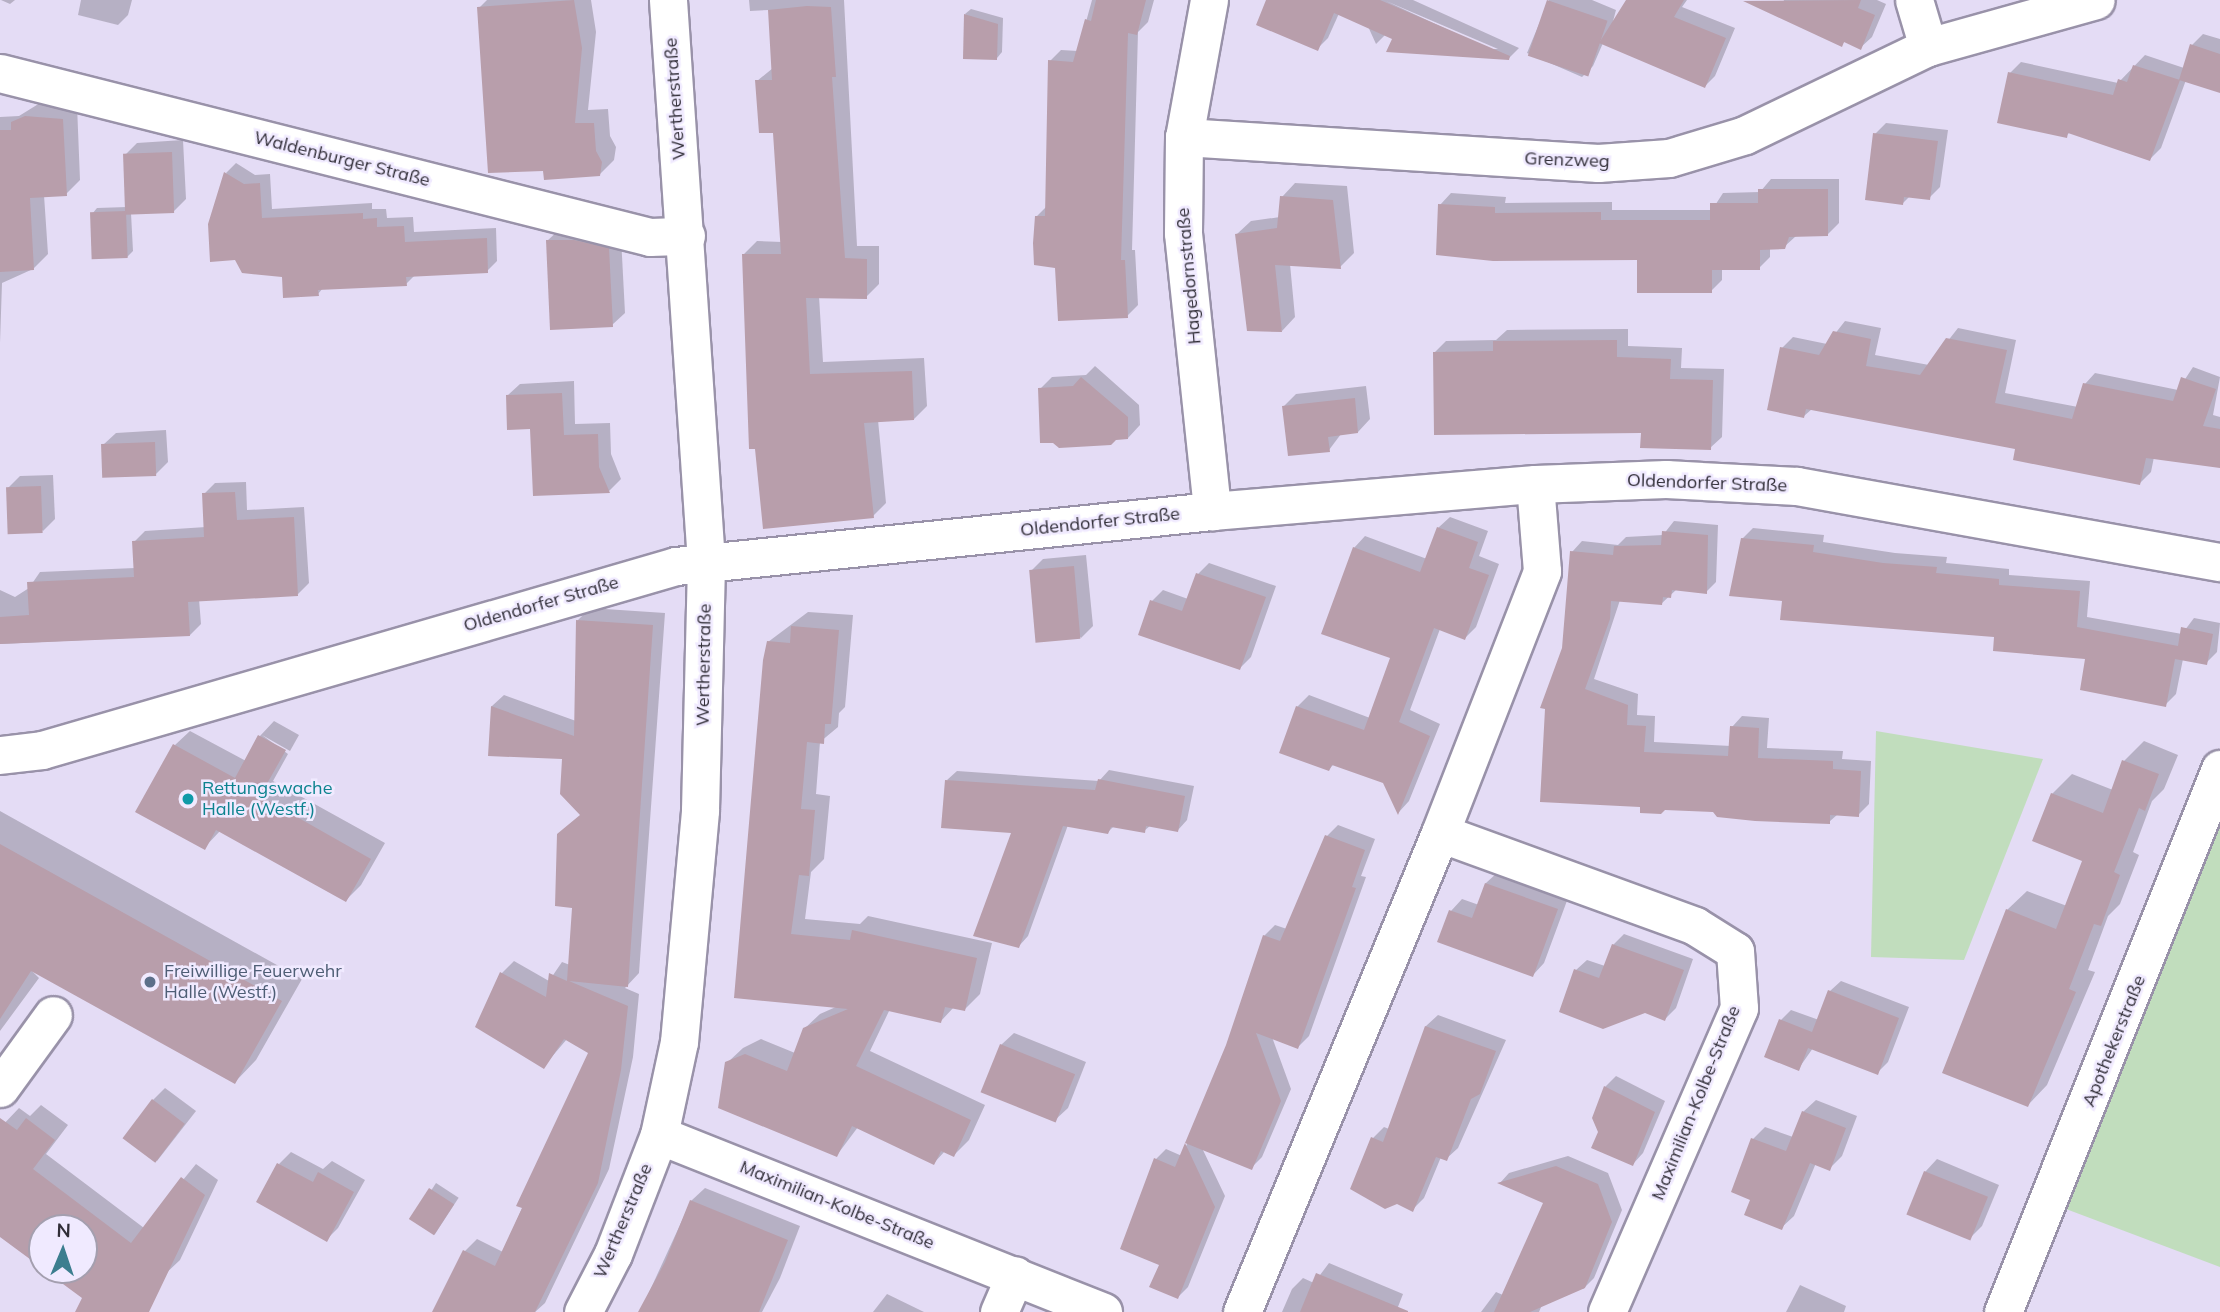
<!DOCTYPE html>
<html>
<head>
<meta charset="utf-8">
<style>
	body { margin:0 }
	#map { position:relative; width:2220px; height:1312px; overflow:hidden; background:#e4dcf5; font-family:Mulish,sans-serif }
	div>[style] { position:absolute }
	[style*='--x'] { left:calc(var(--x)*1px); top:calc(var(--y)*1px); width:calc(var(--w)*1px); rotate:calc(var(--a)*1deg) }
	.green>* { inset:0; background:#c1ddbd }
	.shadow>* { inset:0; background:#0003; transform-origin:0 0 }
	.building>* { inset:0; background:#b89eab; transform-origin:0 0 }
	.roads { filter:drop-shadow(2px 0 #9992a9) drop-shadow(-2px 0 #9992a9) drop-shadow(0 2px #9992a9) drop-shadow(0 -2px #9992a9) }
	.minor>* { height:37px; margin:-18.5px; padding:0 18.5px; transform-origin:18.5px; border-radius:18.5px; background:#fff }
	.dots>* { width:19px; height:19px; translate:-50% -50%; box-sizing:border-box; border:4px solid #f0eaff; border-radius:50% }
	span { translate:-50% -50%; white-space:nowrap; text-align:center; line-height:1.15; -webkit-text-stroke:5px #f0eaff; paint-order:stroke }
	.street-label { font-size:18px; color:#312e38 }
	.culture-label { font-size:18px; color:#0d838f }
	.left { translate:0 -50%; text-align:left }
	.service-label { font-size:18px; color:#4e5e75 }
	.north { position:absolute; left:28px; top:1214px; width:70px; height:70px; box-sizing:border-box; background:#f0eaff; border:2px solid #a49faf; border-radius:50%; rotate:2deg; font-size:19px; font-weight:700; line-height:28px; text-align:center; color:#312e38 }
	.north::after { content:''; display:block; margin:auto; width:24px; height:32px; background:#3c7e8f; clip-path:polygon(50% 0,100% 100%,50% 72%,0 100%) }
</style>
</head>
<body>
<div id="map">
	<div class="green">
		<div style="clip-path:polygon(1876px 731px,2043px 759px,1964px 960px,1871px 957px)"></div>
		<div style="clip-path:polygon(2220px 795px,2220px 1267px,2066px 1209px)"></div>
	</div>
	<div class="shadow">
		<div style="clip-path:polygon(1px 0,15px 0,10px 4px)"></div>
		<div style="clip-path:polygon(81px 0,132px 0,128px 15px,118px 25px,78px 15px)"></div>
		<div style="clip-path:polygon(487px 0,591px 0,596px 32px,588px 110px,608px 109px,610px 136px,616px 147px,614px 160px,599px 175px,545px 170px,479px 8px)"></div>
		<div style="clip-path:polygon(749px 0,844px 0,857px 246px,879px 246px,879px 284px,866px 297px,819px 296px,823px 362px,924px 358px,927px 406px,914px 419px,878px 420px,886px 503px,873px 516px,744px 254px,757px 241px,782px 242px,775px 131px,757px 81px,773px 68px,769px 10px,750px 11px)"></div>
		<div style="clip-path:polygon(1092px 0,1154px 0,1148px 22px,1138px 32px,1132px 250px,1135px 250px,1138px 305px,1127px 316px,1057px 267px,1036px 217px,1047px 206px,1050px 61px,1061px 50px,1078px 51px)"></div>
		<div style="clip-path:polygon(1268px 0,1345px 0,1328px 38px,1317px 49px)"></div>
		<div style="clip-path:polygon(evenodd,1356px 0,1413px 0,1519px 48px,1509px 58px,1386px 34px,1376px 44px,1356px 0,1386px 1px,1498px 49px,1489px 49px,1386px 1px)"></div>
		<div style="clip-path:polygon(1549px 0,1592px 0,1616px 10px,1612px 25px,1628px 0,1687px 0,1682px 7px,1735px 28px,1715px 76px,1705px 86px,1603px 43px,1593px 66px,1582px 77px,1527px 53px)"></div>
		<div style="clip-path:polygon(1784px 0,1877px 0,1886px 4px,1872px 37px,1860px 48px,1845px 41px,1841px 45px,1778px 14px)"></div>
		<div style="clip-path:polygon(971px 9px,1003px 18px,1002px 52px,997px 58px,965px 14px)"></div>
		<div style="clip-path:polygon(2203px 34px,2220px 39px,2220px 91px,2186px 80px,2161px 148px,2150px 159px,2070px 132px,2066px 136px,2010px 73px,2021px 62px,2118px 83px,2145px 55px,2184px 68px,2192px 45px)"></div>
		<div style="clip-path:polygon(40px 103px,77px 105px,80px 180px,66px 194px,44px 195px,48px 254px,33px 269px,2px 283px,0 343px,0 117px,19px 116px)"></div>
		<div style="clip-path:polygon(1886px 123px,1948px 130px,1940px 187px,1929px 198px,1910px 196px,1903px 203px,1875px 134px)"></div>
		<div style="clip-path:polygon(183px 140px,186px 199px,174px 211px,131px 213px,133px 251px,127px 257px,92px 214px,97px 208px,127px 207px,125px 155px,137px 143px)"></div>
		<div style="clip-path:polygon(236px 163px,255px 175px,270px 174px,272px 209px,372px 203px,372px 209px,386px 209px,387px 218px,413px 217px,414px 232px,496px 228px,497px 261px,487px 271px,416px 274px,406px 284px,323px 288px,318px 294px,283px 275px,226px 173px)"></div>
		<div style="clip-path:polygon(1771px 179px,1839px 179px,1839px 223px,1828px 234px,1796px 236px,1784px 247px,1770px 248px,1770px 257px,1759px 268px,1722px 268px,1722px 280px,1711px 291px,1639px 258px,1440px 205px,1451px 193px,1506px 197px,1505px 203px,1612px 202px,1612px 210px,1712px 210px,1723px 193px,1760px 192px)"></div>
		<div style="clip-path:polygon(1295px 183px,1347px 186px,1354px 253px,1340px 267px,1290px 264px,1295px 317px,1282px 331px,1237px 234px,1251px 221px,1280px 217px,1282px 197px)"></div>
		<div style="clip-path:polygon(560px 229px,621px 237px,625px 313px,612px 325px,547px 241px)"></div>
		<div style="clip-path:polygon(1845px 321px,1881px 328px,1875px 355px,1929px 365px,1958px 328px,2016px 340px,2005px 393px,2078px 407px,2085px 384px,2095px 373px,2178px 390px,2193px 367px,2220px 377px,2213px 415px,2220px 417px,2220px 467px,2154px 457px,2151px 472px,2140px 483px,2017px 448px,1812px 409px,1804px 416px,1782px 348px,1793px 337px,1827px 344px)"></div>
		<div style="clip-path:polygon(1628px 329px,1628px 346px,1682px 348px,1681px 368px,1724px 369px,1722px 437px,1710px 448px,1643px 431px,1435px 352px,1446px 341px,1496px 340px,1507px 330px)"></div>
		<div style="clip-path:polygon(1095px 366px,1139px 405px,1140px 425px,1128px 438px,1040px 389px,1052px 377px,1086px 375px)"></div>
		<div style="clip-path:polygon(574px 381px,575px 424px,610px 423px,611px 454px,621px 479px,609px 491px,531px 427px,507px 396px,520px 384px)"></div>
		<div style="clip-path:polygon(1366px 386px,1370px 419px,1358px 432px,1341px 434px,1329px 450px,1284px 406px,1296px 394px)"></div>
		<div style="clip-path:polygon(166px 430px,168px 462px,155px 475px,103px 445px,116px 433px)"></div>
		<div style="clip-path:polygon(53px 475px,55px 519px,43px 531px,8px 488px,20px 476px)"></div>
		<div style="clip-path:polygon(246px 482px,247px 510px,304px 507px,309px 583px,298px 594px,199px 599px,201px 624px,190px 635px,0 644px,0 590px,15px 597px,29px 588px,40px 572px,135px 568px,134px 542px,145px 531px,206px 527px,204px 494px,215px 483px)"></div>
		<div style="clip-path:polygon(1450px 517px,1488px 531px,1479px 556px,1499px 564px,1476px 627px,1465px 638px,1440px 629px,1410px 710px,1440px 724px,1409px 801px,1399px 812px,1384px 781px,1334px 764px,1329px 769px,1297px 707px,1309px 695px,1370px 718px,1392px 657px,1354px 548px,1365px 536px,1427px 559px,1438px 528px)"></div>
		<div style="clip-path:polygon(1674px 521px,1718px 525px,1716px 582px,1706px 592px,1677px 589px,1661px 604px,1620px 600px,1594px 679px,1638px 694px,1637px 715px,1655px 716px,1654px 742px,1731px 746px,1732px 727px,1742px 716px,1769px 718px,1767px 748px,1843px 751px,1842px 759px,1871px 761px,1869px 804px,1858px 815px,1838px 814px,1829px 822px,1642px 805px,1563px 648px,1572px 552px,1582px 541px,1618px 545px,1626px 537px,1663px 535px)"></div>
		<div style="clip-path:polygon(1753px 528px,1824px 535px,1823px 542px,1895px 553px,1947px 557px,1946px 563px,2009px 569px,2009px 575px,2090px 581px,2087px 617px,2182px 634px,2194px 618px,2220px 623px,2217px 652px,2206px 663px,2183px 659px,2176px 694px,2165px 705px,2088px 658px,1996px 635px,1784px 600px,1742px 539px)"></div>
		<div style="clip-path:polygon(1086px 555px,1093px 626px,1081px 638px,1031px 571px,1043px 559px)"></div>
		<div style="clip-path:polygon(1209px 563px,1276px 586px,1251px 657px,1240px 668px,1152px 601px,1163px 590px,1188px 599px,1198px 574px)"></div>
		<div style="clip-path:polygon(590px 608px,665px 613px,639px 973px,625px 988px,639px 994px,633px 1057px,609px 1169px,545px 1303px,535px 1312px,447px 1312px,465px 1251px,477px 1239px,503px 1252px,590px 1052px,567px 1039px,544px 1066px,478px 1026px,502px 973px,514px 961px,549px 981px,562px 962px,570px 965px,574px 906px,559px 834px,582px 814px,564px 758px,490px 754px,492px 706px,504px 695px,576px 721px,578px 620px)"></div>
		<div style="clip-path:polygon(808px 612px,853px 615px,845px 707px,839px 713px,838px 727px,820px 742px,816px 794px,830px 796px,824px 859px,811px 872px,805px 919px,860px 924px,868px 916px,992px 943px,980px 994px,965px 1009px,954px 1007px,941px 1021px,890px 1009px,870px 1051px,985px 1105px,969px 1140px,954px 1155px,945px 1151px,934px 1163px,858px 1127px,837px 1155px,727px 1063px,743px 1048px,761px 1039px,795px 1053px,804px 1029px,820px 1014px,838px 1006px,736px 996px,768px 642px)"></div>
		<div style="clip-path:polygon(274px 721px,299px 735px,290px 751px,262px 735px,288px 754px,273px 781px,385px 843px,361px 885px,346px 900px,220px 831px,204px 848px,175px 745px,190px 731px,246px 761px,260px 736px)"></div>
		<div style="clip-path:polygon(2144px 741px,2178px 755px,2164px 789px,2152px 801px,2133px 852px,2139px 855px,2120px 904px,2108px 916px,2088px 970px,2095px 972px,2047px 1085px,2028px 1105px,2007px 910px,2027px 891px,2067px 906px,2085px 860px,2052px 794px,2072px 774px,2113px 790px,2124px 761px)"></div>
		<div style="clip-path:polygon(1109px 770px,1194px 786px,1187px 820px,1178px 830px,1151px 825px,1144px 831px,1114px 826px,1107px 833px,1068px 825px,1028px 936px,1019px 946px,1014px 832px,947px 780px,957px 771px,1099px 781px)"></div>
		<div style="clip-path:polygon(0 811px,302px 979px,256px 1060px,235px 1082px,30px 969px,39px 978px,0 1031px)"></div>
		<div style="clip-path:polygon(1338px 825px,1375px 839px,1361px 876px,1366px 877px,1309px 1036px,1298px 1047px,1272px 1037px,1291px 1089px,1262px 1157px,1251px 1168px,1202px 1148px,1225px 1196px,1188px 1287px,1178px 1297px,1161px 1264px,1156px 1159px,1166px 1149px,1182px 1156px,1228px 1045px,1264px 936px,1275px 925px,1287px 929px,1327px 836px)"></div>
		<div style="clip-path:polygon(1498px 872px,1568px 898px,1544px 963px,1533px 975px,1440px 941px,1451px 911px,1462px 899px,1479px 905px,1486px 883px)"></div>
		<div style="clip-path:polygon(1624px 934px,1693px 959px,1676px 1008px,1665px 1019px,1576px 970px,1587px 960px,1605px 966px,1613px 945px)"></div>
		<div style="clip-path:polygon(1841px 981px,1909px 1007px,1888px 1062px,1877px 1073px,1813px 1048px,1799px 1068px,1781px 1020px,1791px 1010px,1819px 1020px,1830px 991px)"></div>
		<div style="clip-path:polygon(1438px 1015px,1506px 1040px,1458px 1148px,1446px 1159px,1441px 1157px,1424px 1198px,1413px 1209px,1373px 1138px,1384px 1127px,1389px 1129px,1426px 1026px)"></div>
		<div style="clip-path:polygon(1014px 1033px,1086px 1062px,1068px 1108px,1055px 1120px,1001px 1045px)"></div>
		<div style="clip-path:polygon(1616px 1076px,1665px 1101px,1643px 1153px,1633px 1164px,1605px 1087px)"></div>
		<div style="clip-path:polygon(165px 1088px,196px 1111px,157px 1161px,153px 1100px)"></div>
		<div style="clip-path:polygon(1816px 1100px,1857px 1116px,1842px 1156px,1830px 1168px,1816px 1163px,1794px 1216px,1781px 1228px,1753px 1199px,1753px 1139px,1765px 1127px,1793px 1137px,1803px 1112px)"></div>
		<div style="clip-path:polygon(41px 1105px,68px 1125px,46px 1154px,144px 1228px,196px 1164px,218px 1180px,180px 1260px,125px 1312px,77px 1312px,84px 1297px,47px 1270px,84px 1270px,84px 1228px,42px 1228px,42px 1266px,0 1236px,0 1128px,19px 1108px,30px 1116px)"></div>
		<div style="clip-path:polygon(291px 1152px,323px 1169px,332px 1161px,365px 1180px,338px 1228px,326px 1240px,279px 1164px)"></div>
		<div style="clip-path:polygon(1568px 1156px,1608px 1173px,1622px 1210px,1594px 1278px,1583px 1289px,1554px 1276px,1539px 1312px,1481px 1312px,1496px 1292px,1503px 1295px,1545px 1202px,1500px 1183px,1509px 1173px)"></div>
		<div style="clip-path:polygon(1937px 1159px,1999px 1185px,1982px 1226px,1970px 1238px,1925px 1172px)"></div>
		<div style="left:436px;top:1183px;width:27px;height:44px;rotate:33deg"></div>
		<div style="clip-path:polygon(705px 1188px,800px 1226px,780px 1278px,762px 1312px,640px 1312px,691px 1201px)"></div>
		<div style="clip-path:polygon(1329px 1263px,1403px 1294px,1396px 1312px,1282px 1312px,1292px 1289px,1303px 1278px,1314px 1283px)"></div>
		<div style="clip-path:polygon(1800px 1285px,1846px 1306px,1844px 1312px,1786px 1312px)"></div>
		<div style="clip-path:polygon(887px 1294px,924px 1312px,873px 1312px)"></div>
	</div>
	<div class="building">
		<div style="clip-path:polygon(574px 0,582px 48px,575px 123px,594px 123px,596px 151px,602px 162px,600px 176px,544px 180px,543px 171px,488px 173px,477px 7px)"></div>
		<div style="clip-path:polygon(1096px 0,1146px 0,1137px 35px,1128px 33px,1121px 260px,1125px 260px,1128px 318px,1058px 321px,1055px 268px,1034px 265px,1033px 243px,1035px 216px,1045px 216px,1048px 60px,1073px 62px,1085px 19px,1091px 21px)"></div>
		<div style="clip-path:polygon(1266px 0,1380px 0,1510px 56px,1509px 60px,1386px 52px,1392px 39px,1334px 13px,1318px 51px,1256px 25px)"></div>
		<div style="left:1547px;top:0;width:64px;height:59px;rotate:19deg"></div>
		<div style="clip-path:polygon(1626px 0,1684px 0,1674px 17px,1726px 38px,1705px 88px,1599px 43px)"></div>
		<div style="clip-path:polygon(1861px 0,1858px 8px,1875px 15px,1861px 50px,1844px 42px,1842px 47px,1743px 1px)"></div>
		<div style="clip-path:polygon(807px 6px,831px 7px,836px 77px,832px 77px,845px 258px,867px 259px,867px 299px,806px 298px,810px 374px,912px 371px,914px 420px,864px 423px,874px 518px,763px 529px,755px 449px,749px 449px,742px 254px,781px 254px,773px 133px,759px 133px,755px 80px,772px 80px,768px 10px)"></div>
		<div style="clip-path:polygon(964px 14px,998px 24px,997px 60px,963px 59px)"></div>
		<div style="clip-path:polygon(2190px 44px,2220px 54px,2220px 93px,2179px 80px)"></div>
		<div style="clip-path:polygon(2133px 65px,2180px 80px,2150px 161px,2068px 133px,2067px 138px,1997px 123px,2008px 72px,2113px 95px,2118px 79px,2127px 82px)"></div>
		<div style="clip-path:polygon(25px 116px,63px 119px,67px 196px,30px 198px,34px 270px,0 272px,0 130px,11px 130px,11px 122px)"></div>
		<div style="clip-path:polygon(1873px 133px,1938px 141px,1930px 200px,1904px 197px,1903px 205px,1865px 200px)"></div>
		<div style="left:172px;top:152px;width:61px;height:49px;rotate:88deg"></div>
		<div style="clip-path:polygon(224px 172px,244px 184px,260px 183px,262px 218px,363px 213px,363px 219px,377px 218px,377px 227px,404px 226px,405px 242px,487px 238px,488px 273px,406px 277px,407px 286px,318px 290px,319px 296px,283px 298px,282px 277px,242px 273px,235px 260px,210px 262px,208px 224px)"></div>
		<div style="clip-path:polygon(1758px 189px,1828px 189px,1828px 236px,1789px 237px,1785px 249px,1760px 250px,1760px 270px,1712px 270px,1712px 293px,1637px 293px,1637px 260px,1493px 261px,1436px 255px,1438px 204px,1495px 207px,1495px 213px,1601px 212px,1601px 220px,1710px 220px,1710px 203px,1758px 203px)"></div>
		<div style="clip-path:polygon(1280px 196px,1333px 200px,1341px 269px,1275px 265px,1282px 332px,1247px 331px,1235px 234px,1277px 228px)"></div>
		<div style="left:126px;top:211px;width:47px;height:36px;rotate:88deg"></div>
		<div style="clip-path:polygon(546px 240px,574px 240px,609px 248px,613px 327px,550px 330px)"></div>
		<div style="clip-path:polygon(1833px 331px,1871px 339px,1866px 366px,1920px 375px,1946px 338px,2007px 350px,1995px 403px,2072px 419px,2083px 383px,2173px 401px,2181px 377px,2198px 383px,2216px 389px,2203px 426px,2220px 429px,2220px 468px,2146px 458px,2140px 485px,2013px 460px,2015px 449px,1806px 409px,1804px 418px,1767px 410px,1780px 347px,1819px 355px)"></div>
		<div style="clip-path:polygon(1617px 340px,1617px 357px,1671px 359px,1670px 379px,1713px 380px,1711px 450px,1640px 448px,1641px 433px,1434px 435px,1433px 352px,1493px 351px,1493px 341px)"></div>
		<div style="clip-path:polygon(1081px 377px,1128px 417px,1128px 439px,1116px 440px,1111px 445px,1059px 448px,1053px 443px,1040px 443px,1038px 388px,1073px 386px)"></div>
		<div style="clip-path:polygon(562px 393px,564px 435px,598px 434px,599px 467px,610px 493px,533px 496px,530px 429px,507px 430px,506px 395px)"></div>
		<div style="clip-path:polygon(1355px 398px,1358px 433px,1328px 437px,1330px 452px,1288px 456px,1282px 406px)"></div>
		<div style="left:155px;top:442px;width:34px;height:54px;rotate:88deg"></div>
		<div style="left:41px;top:486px;width:47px;height:35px;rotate:88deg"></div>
		<div style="clip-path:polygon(235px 492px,237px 520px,294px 517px,298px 596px,188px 602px,190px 636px,0 644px,0 617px,29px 615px,27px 582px,134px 577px,132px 541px,204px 537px,202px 493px)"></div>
		<div style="clip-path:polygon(1437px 527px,1478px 542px,1469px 568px,1489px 575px,1465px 640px,1434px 628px,1399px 722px,1430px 736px,1398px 815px,1383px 783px,1332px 765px,1329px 771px,1279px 753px,1296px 706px,1364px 730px,1390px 658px,1321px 634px,1353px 547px,1420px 572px)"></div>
		<div style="clip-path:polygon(1662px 531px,1708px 535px,1707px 594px,1672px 590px,1671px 598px,1663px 597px,1662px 605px,1611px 601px,1610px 619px,1585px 689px,1628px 705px,1627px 725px,1646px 726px,1644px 752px,1728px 756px,1730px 726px,1759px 728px,1758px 758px,1833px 761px,1833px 769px,1861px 771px,1859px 817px,1830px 815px,1830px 824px,1755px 821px,1717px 817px,1713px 812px,1665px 810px,1661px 814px,1640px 813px,1640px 807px,1540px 802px,1545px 709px,1540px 708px,1562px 648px,1570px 551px,1613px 555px,1614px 546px,1661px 545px)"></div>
		<div style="clip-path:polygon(1741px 538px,1814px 545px,1813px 552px,1883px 563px,1937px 567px,1936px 573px,1999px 579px,1999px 585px,2080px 591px,2077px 627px,2178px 646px,2181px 627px,2213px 634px,2207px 665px,2175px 659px,2166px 707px,2080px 690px,2085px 659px,1993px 651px,1994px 637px,1780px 620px,1782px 601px,1729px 596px)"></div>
		<div style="left:1074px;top:566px;width:73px;height:45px;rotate:85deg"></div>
		<div style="clip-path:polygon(1196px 573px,1266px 597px,1240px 670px,1138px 635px,1150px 600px,1182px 611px)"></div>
		<div style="clip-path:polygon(576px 620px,653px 625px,628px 987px,569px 981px,628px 1006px,621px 1070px,598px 1183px,535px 1312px,432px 1312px,463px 1250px,495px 1266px,522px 1208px,516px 1206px,588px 1053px,564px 1039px,544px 1069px,475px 1027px,500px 972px,546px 997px,549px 973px,567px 981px,572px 908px,555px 906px,557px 834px,580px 815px,560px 794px,562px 759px,488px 756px,491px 706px,574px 736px)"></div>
		<div style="clip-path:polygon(791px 626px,839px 630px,831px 724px,825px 724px,824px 744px,807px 742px,801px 809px,815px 810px,809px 876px,799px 875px,791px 934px,850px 940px,852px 930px,977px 958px,965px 1011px,945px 1007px,941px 1023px,884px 1010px,856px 1066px,971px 1120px,954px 1157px,941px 1151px,934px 1165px,852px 1126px,837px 1157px,718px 1108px,725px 1062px,745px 1054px,787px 1071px,803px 1028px,848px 1009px,734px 998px,763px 660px,767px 641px,790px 643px)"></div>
		<div style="clip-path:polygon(258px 735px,286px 750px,260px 796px,371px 859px,346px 902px,216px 830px,205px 850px,135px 812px,173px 744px,235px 778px)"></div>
		<div style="clip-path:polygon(2122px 760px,2159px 774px,2145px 811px,2139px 808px,2114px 872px,2120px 875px,2101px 926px,2094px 924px,2069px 989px,2076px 992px,2028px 1107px,1942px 1073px,2006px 909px,2056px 929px,2082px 861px,2032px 841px,2051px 793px,2103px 813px)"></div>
		<div style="clip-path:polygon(1098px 779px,1185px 796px,1178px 832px,1146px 826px,1145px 833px,1111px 827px,1108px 834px,1063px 826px,1019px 948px,973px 936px,1011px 833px,941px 828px,945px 780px,1095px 790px)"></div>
		<div style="clip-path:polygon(1325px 835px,1365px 850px,1352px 887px,1356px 888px,1298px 1049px,1256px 1033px,1281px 1101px,1252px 1170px,1185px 1143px,1226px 1045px,1263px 935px,1280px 941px)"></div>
		<div style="clip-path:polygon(0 844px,282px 1001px,235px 1084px,31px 971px,0 1019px)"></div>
		<div style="clip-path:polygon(1485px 883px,1558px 909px,1533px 977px,1437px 942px,1449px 910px,1472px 918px)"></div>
		<div style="clip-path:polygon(1612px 944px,1684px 970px,1665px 1021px,1645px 1013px,1603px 1029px,1559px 1012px,1574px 969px,1599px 978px)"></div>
		<div style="clip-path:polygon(1828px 990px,1899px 1018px,1878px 1075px,1808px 1048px,1799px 1071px,1764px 1057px,1779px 1019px,1812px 1032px)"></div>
		<div style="clip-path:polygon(1425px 1026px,1496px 1051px,1480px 1094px,1471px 1099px,1447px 1161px,1436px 1157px,1413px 1212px,1397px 1204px,1385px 1209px,1350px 1189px,1371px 1137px,1383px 1142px)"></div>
		<div style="left:1000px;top:1044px;width:81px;height:52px;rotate:22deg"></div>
		<div style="clip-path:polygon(1604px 1086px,1655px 1112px,1633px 1166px,1591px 1148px,1598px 1132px,1592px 1118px)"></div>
		<div style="left:152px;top:1099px;width:41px;height:49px;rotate:37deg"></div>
		<div style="clip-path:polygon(1802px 1111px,1846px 1128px,1830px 1171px,1810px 1163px,1782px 1230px,1744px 1215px,1750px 1200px,1731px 1192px,1751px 1138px,1786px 1151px)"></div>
		<div style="clip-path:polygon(0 1118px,17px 1130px,26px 1118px,55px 1140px,33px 1169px,131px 1243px,181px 1177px,205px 1195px,149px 1312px,75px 1312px,82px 1298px,44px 1270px,84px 1270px,84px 1228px,42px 1228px,42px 1268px,0 1237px)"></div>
		<div style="clip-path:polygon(1185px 1143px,1215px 1207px,1178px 1299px,1149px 1287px,1159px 1265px,1120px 1249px,1154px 1158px,1175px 1167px)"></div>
		<div style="clip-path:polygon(277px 1163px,313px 1182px,318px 1172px,354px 1192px,327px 1242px,256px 1202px)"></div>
		<div style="clip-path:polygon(1556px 1166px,1598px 1184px,1612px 1222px,1585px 1288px,1530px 1312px,1494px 1312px,1543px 1203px,1497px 1183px)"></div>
		<div style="left:1924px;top:1171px;width:69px;height:47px;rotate:22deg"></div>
		<div style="left:429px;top:1188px;width:30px;height:37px;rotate:33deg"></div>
		<div style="clip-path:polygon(690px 1200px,788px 1240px,759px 1312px,638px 1312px,665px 1262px)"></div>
		<div style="clip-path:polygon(1316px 1273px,1408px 1311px,1408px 1312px,1300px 1312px)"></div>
	</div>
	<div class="roads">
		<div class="minor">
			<div style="--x:1209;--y:0;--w:139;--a:100.3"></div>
			<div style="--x:1184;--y:137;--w:96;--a:90.6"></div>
			<div style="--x:1183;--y:233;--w:280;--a:84"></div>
			<div style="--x:1914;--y:0;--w:49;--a:73.4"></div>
			<div style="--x:0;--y:73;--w:670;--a:14.16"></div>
			<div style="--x:650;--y:237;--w:36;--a:-2"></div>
			<div style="--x:1184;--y:137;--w:415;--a:3.6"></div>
			<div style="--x:1598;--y:163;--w:71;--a:-4"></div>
			<div style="--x:1669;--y:158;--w:79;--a:-16.8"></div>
			<div style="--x:1745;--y:135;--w:203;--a:-25.7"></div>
			<div style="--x:1928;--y:47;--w:174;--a:-15.6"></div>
			<div style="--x:0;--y:755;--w:42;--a:-6.8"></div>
			<div style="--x:42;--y:750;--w:660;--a:-16.18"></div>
			<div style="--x:676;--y:566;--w:539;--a:-5.86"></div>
			<div style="--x:1212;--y:511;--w:324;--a:-4.8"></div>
			<div style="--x:1535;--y:484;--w:131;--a:-2.2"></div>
			<div style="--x:1666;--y:479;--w:131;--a:3.1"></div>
			<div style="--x:1797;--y:486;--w:430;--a:10.2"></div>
			<div style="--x:1440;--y:833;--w:271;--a:20"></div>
			<div style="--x:1695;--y:926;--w:47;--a:32"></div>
			<div style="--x:1735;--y:951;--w:57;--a:86"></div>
			<div style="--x:1739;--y:1008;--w:331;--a:113.5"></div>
			<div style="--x:0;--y:1088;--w:90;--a:-54"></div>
			<div style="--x:659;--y:1135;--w:478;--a:21.7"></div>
			<div style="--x:583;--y:1312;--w:65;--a:-62.7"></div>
			<div style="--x:613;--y:1254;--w:128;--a:-68.9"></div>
			<div style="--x:659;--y:1135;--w:95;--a:-77.9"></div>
			<div style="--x:679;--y:1042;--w:233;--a:-84.8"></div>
			<div style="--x:700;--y:810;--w:248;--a:-88.6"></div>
			<div style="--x:706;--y:562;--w:563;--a:-93.87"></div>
			<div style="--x:999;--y:1312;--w:40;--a:-66.6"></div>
			<div style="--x:1242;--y:1312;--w:518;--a:-67.54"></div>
			<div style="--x:1440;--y:833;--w:281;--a:-68.7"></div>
			<div style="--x:1542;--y:571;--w:87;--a:-94.6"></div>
			<div style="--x:2003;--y:1312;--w:585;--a:-68.22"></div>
		</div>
	</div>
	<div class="dots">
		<div style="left:188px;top:799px;background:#0f9aa8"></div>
		<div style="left:150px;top:982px;background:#5c6f8a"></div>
	</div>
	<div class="street-label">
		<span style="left:675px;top:99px;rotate:-94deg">Wertherstraße</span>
		<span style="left:342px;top:159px;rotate:14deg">Waldenburger Straße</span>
		<span style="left:1567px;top:160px;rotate:2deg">Grenzweg</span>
		<span style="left:1189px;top:276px;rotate:-95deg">Hagedornstraße</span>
		<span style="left:1707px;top:483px;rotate:2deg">Oldendorfer Straße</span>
		<span style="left:1100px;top:522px;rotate:-6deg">Oldendorfer Straße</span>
		<span style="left:541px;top:604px;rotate:-16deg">Oldendorfer Straße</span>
		<span style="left:704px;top:665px;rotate:-89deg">Wertherstraße</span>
		<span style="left:2114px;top:1041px;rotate:-68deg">Apothekerstraße</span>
		<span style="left:1696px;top:1103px;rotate:-68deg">Maximilian-Kolbe-Straße</span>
		<span style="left:837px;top:1205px;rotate:22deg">Maximilian-Kolbe-Straße</span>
		<span style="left:623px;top:1221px;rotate:-67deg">Wertherstraße</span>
	</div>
	<div class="culture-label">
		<span class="left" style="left:202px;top:799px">Rettungswache<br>Halle (Westf.)</span>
	</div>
	<div class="service-label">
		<span class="left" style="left:164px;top:982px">Freiwillige Feuerwehr<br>Halle (Westf.)</span>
	</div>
	<div class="north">N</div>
</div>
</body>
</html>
